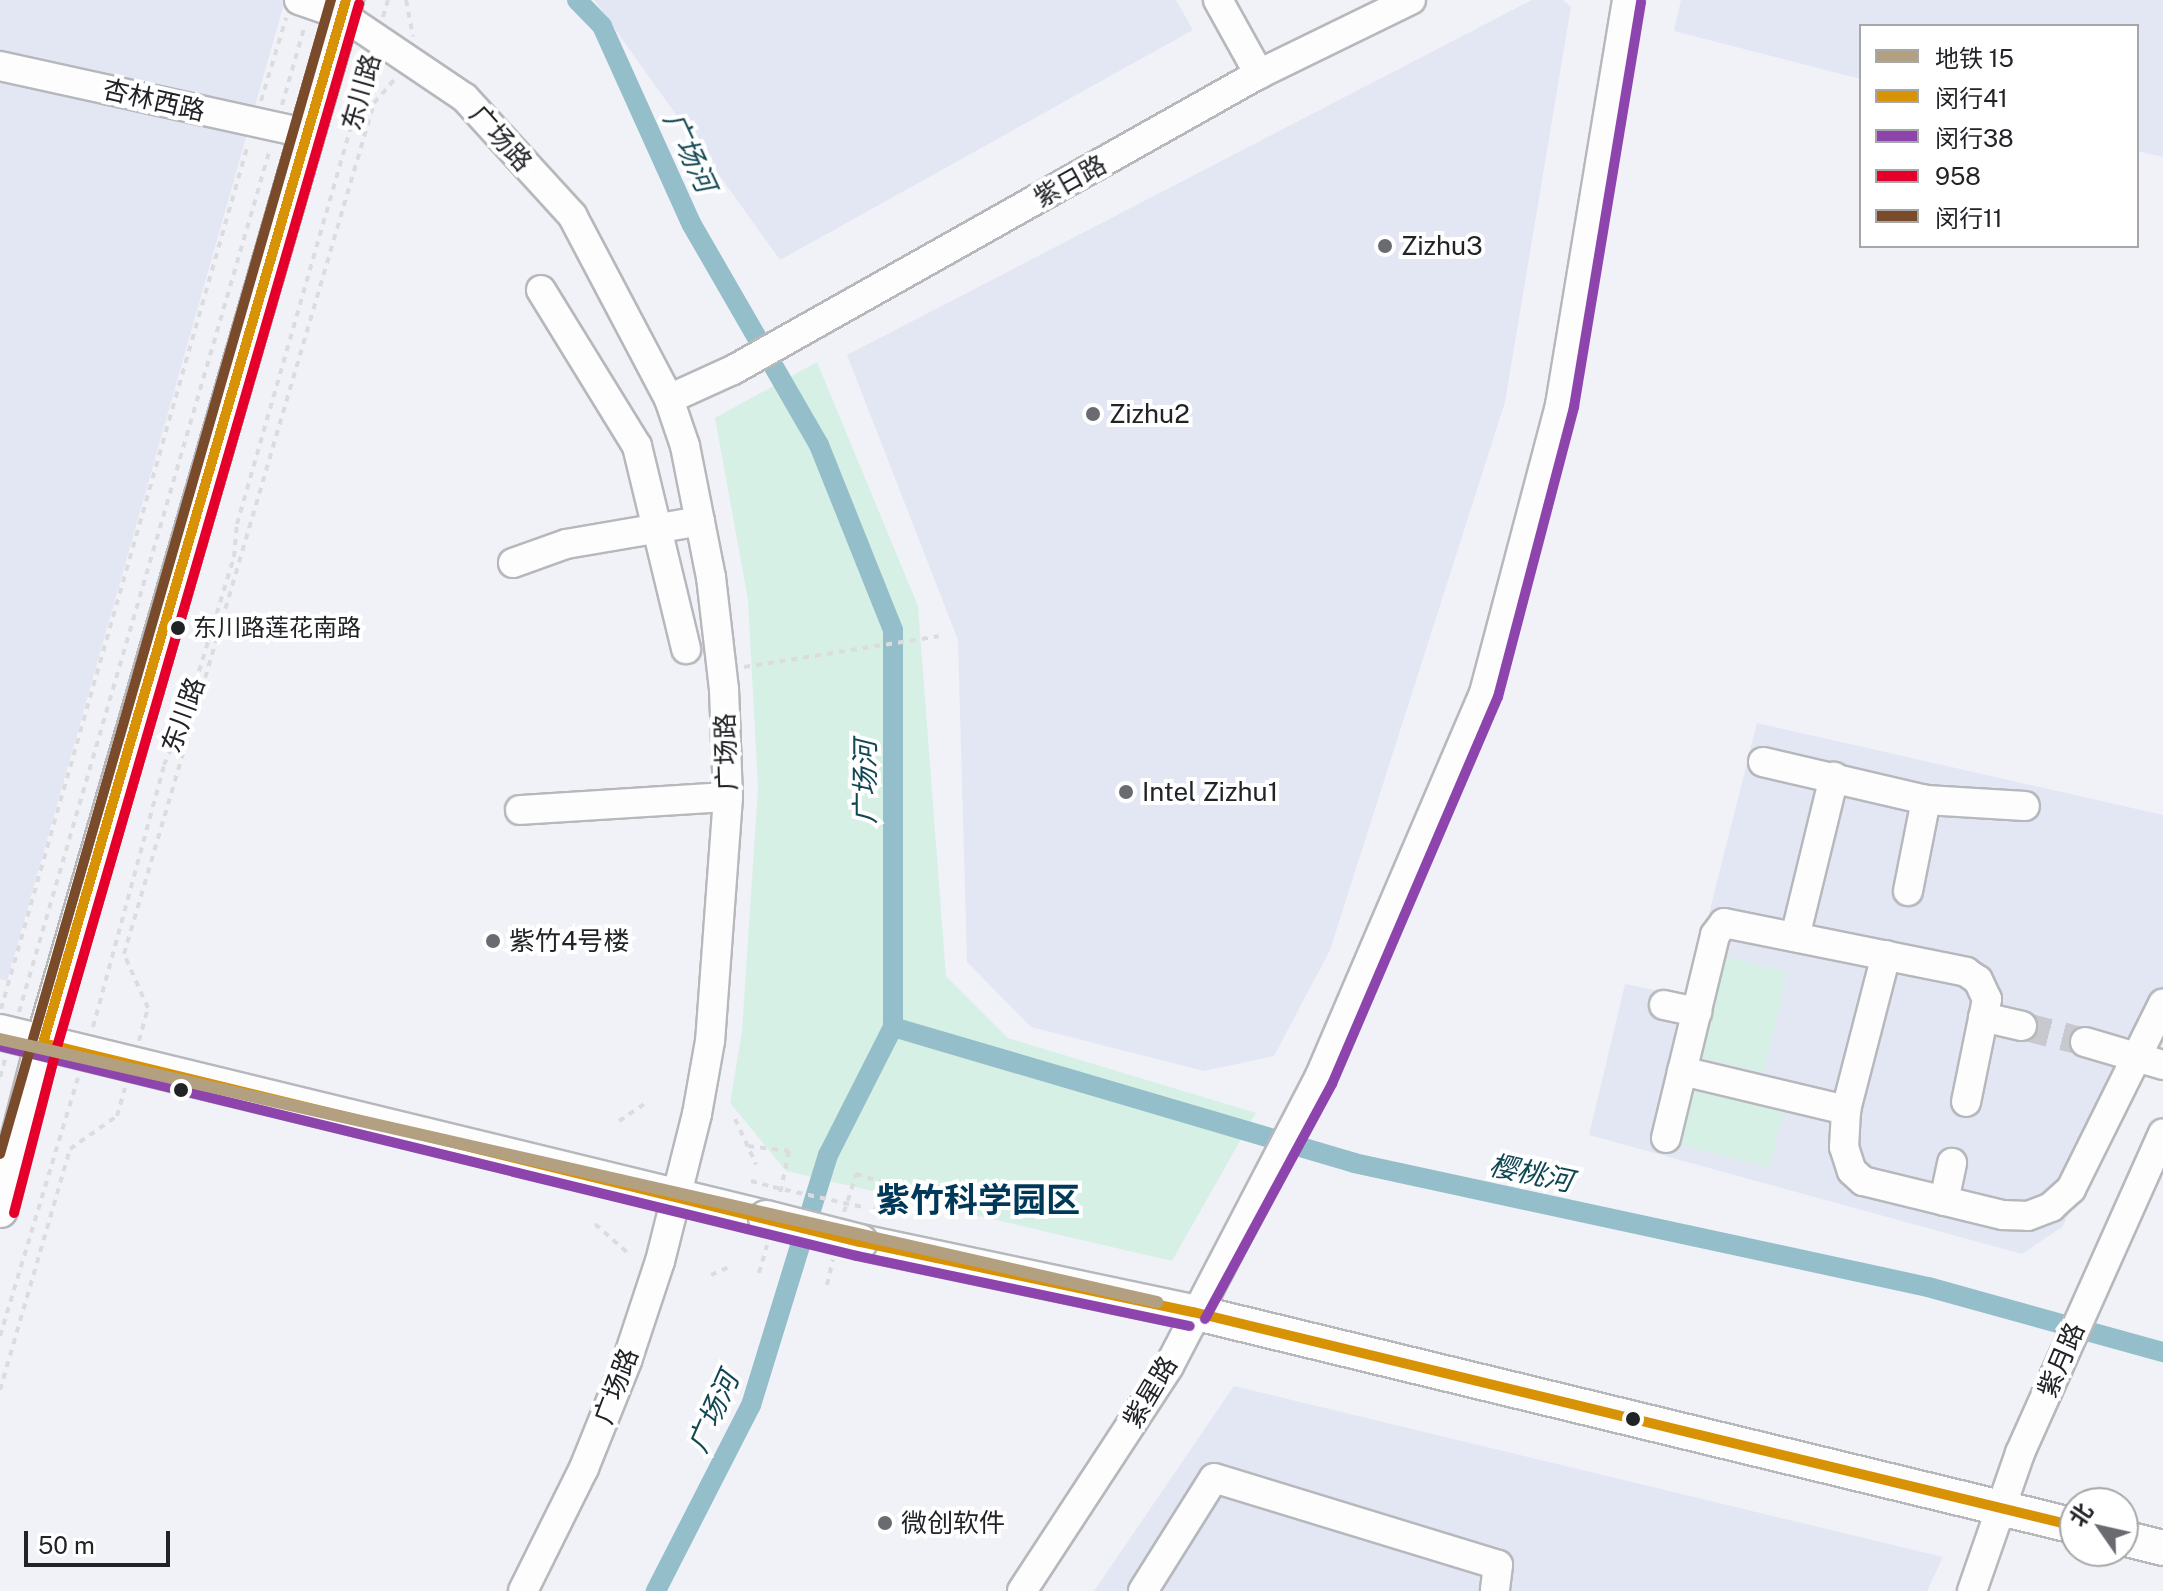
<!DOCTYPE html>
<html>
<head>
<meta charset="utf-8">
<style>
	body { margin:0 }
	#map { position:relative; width:2163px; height:1591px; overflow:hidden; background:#f0f2f8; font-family:"Public Sans","Noto Sans SC",sans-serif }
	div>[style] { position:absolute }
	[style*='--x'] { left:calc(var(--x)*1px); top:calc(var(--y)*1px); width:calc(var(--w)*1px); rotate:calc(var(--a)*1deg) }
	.built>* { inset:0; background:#e3e7f4 }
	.green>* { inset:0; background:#d7f0e5; transform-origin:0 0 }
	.canal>* { height:20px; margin:-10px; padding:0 10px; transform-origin:10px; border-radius:10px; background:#94beca }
	.minor-tunnel>* { height:28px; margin-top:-14px; transform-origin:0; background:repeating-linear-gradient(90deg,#c7c9ce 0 28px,transparent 0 42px) }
	.path>* { height:4px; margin-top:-2px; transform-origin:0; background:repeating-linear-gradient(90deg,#dcdcde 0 6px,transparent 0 12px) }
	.roads { filter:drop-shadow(2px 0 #b6b8bc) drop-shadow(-2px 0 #b6b8bc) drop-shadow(0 2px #b6b8bc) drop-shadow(0 -2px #b6b8bc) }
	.minor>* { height:28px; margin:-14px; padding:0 14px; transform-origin:14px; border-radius:14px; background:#fdfdfe }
	.major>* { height:34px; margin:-17px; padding:0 17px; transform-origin:17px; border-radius:17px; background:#fdfdfe }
	.path-bridge>* { height:4px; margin-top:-2px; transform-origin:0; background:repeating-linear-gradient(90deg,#dcdcde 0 6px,transparent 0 12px) }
	.bridges { filter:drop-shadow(2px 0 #b6b8bc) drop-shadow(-2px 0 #b6b8bc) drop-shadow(0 2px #b6b8bc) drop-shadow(0 -2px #b6b8bc) }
	.major-bridge>* { height:34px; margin:-17px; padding:0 17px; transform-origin:17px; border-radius:17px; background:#fdfdfe }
	.bus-1>* { height:10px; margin:-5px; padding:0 5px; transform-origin:5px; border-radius:5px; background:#d79206 }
	.bus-2>* { height:10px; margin:-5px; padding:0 5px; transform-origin:5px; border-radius:5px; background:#8e44ad }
	.bus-3>* { height:10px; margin:-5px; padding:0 5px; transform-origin:5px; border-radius:5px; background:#e4002b }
	.bus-4>* { height:10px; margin:-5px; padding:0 5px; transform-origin:5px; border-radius:5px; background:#7a4b2a }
	.metro-1>* { height:12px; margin:-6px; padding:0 6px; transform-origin:6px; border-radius:6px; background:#b3a081 }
	.dots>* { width:22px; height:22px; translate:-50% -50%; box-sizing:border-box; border:4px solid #fff; border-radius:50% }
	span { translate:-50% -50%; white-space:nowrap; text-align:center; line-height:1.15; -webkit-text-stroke:8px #fff; paint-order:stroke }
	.bus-label { font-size:24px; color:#212327 }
	.left { translate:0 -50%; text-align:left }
	.street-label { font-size:26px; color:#212327 }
	.poi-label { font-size:26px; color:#212327 }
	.water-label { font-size:28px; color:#114752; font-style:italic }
	.district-label { font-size:34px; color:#00385a; font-weight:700 }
	.legend { position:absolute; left:1859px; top:24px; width:280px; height:224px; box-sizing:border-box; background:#fff; border:2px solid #a6a7a9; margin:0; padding:10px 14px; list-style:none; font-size:24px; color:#212327 }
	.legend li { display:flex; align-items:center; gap:16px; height:40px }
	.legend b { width:40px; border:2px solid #a6a7a9 }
	.north { position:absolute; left:2059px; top:1487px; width:80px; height:80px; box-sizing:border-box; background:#fff; border:2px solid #a6a7a9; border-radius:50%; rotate:304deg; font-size:22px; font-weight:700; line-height:32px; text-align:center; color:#212327 }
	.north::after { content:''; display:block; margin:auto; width:28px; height:36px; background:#696b70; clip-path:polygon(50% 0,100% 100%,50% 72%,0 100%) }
	.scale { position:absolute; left:24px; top:1531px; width:146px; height:36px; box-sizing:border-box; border:4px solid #212327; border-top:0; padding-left:10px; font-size:24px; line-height:28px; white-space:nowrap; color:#212327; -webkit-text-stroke:6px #fff; paint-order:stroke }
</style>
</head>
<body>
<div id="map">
	<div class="built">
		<div style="clip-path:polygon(0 0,285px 0,7px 981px,0 979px)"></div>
		<div style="clip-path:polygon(594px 0,1176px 0,1193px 30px,780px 260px)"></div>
		<div style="clip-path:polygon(1532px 0,1563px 0,1571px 7px,1505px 402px,1330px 950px,1274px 1056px,1204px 1071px,1031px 1027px,967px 962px,958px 640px,847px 355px)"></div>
		<div style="clip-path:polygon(1681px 0,2163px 0,2163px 157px,2137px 151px,2137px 26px,1861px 26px,1861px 79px,1674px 31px)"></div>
		<div style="clip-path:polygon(1757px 723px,2163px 815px,2163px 1030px,2062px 1227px,2022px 1254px,1589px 1135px,1625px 984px,1688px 997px)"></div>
		<div style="clip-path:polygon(1234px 1386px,1943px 1557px,1927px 1591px,1094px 1591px)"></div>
	</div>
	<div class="green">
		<div style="clip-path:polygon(817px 362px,918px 606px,946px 976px,1008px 1038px,1256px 1113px,1172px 1261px,786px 1171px,730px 1103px,742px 1031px,758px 788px,748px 600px,715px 418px)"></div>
		<div style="left:1722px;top:956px;width:67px;height:104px;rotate:13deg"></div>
		<div style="left:1691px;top:1087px;width:96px;height:59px;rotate:14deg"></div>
	</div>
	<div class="canal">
		<div style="--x:577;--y:0;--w:36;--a:46"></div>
		<div style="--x:602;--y:26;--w:218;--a:65.7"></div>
		<div style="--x:692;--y:225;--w:254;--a:60"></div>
		<div style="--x:819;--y:445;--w:199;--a:68.2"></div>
		<div style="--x:893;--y:630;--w:397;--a:90"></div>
		<div style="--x:893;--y:1027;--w:144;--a:116.9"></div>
		<div style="--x:828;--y:1155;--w:262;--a:107.1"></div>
		<div style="--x:751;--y:1405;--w:209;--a:117.1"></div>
		<div style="--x:893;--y:1027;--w:481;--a:16.4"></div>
		<div style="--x:1354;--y:1163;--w:587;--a:12.19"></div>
		<div style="--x:1928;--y:1287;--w:244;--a:15.5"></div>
	</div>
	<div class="minor-tunnel">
		<div style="--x:2022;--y:1026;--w:65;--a:14.3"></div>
	</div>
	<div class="path">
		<div style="--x:406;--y:0;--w:37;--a:79"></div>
		<div style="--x:383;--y:17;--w:18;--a:-74"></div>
		<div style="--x:261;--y:101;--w:87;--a:-73.2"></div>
		<div style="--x:282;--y:105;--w:83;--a:-74"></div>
		<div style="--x:744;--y:667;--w:197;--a:-9"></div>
		<div style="--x:1;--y:1009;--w:900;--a:-74.06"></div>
		<div style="--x:19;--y:1012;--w:899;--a:-73.78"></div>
		<div style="--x:93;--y:1027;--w:271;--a:-74.8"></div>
		<div style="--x:164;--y:765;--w:52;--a:-66.4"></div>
		<div style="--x:185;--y:717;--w:167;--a:-73"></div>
		<div style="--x:234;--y:557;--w:33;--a:-85"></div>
		<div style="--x:237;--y:524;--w:483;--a:-74"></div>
		<div style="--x:139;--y:1041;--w:34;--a:-75"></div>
		<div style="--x:148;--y:1008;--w:59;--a:-114"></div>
		<div style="--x:124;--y:954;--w:887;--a:-73.63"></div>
		<div style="--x:374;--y:103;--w:35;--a:-49"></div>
		<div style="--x:0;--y:1077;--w:19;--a:-74"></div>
		<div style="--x:735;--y:1119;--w:50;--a:65"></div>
		<div style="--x:619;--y:1121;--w:32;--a:-34"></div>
		<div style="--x:748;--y:1146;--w:41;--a:7"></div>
		<div style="--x:789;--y:1151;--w:44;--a:101.8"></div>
		<div style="--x:751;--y:1181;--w:23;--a:15"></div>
		<div style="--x:844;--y:1212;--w:40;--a:-72"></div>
		<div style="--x:856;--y:1174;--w:42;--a:16.7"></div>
		<div style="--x:896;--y:1186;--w:28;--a:103"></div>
		<div style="--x:890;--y:1213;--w:24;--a:-168"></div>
		<div style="--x:595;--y:1224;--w:45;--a:41.4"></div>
		<div style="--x:759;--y:1273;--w:29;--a:-74"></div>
		<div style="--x:711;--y:1275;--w:20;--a:-24"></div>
		<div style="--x:827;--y:1285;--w:26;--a:-77"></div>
		<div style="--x:0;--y:1336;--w:270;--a:-73.2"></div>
		<div style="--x:0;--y:1390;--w:251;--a:-73.8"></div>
		<div style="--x:70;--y:1149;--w:57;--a:-35.1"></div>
		<div style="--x:117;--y:1116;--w:29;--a:-74"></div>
	</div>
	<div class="roads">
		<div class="minor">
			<div style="--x:299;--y:0;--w:46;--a:19.2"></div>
			<div style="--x:342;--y:15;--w:148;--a:34"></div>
			<div style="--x:465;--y:98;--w:159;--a:47.6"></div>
			<div style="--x:572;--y:215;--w:208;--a:62.2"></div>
			<div style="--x:669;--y:399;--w:50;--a:71.2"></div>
			<div style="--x:685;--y:446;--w:134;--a:78.8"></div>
			<div style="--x:711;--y:577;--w:113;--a:83.4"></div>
			<div style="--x:724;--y:689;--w:108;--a:87.9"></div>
			<div style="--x:728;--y:797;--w:245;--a:94.2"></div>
			<div style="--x:710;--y:1041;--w:74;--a:100.1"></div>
			<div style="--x:697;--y:1114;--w:152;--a:104.1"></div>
			<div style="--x:660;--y:1261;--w:105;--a:108.3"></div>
			<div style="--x:627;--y:1361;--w:115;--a:111.9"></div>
			<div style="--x:584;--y:1468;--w:137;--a:116.4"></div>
			<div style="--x:1218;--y:0;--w:85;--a:61"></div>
			<div style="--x:0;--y:66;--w:315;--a:12.4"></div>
			<div style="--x:541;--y:290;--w:183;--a:58.4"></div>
			<div style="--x:637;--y:446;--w:209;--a:76.4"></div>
			<div style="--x:669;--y:399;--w:70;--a:-24.4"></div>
			<div style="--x:733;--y:370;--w:604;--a:-29.37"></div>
			<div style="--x:1259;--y:74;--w:169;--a:-26"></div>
			<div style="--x:513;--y:563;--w:56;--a:-19.7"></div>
			<div style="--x:566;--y:544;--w:136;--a:-9.7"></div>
			<div style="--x:1763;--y:762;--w:167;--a:13.1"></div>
			<div style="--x:1926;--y:800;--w:99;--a:3.5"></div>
			<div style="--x:520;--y:810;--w:208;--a:-3.6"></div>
			<div style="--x:1908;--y:891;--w:93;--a:-78.8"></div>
			<div style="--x:1795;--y:937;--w:165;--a:-76.3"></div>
			<div style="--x:1886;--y:955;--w:160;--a:104.5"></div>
			<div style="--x:1846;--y:1110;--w:37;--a:93"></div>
			<div style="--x:1844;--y:1147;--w:25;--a:72"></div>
			<div style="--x:1852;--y:1171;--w:15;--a:42"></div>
			<div style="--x:1863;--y:1181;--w:144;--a:13.7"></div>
			<div style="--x:2003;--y:1215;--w:25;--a:2"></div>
			<div style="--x:2028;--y:1216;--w:25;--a:-21"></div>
			<div style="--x:2051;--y:1207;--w:27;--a:-42"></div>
			<div style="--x:2071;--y:1189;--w:207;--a:-63.6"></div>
			<div style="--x:1664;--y:1005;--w:34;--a:12"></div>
			<div style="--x:1983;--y:1017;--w:40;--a:13"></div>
			<div style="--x:2085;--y:1042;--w:81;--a:16.4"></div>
			<div style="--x:1682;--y:1071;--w:169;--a:13.4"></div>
			<div style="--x:1666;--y:1138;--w:209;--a:-76.4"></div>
			<div style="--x:1715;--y:935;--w:15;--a:-53"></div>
			<div style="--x:1724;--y:923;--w:247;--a:11.4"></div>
			<div style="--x:1966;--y:972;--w:14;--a:34"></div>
			<div style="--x:1978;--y:980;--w:21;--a:65"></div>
			<div style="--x:1987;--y:999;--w:105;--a:101.5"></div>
			<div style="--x:1944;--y:1201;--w:39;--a:-78"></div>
			<div style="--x:1022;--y:1591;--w:269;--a:-56.8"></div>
			<div style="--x:1169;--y:1366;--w:325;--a:-62.5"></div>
			<div style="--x:1319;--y:1078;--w:419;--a:-66.8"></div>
			<div style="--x:1484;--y:693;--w:298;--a:-75.2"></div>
			<div style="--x:1560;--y:405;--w:411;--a:-80.6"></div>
			<div style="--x:1143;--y:1591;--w:133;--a:-57.9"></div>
			<div style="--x:1214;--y:1478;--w:297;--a:17"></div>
			<div style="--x:1498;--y:1565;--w:26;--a:97"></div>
			<div style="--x:1972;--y:1591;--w:146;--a:-70.8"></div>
			<div style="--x:2020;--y:1453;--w:350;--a:-65.9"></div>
		</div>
		<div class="major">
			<div style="--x:0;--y:1032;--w:788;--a:13.65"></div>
			<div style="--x:0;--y:1210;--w:172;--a:-75.6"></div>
			<div style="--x:43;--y:1043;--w:1086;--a:-73.8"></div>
			<div style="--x:860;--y:1242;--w:340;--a:11.9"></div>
			<div style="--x:1193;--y:1312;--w:908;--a:13.64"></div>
			<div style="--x:2123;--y:1538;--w:41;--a:14"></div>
		</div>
	</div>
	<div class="path-bridge">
		<div style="--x:773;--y:1187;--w:96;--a:12.6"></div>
	</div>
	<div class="bridges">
		<div class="major-bridge">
			<div style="--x:766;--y:1218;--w:97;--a:14.3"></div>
		</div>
	</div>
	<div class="bus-1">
		<div style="--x:43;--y:1043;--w:841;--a:13.69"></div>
		<div style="--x:860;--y:1242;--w:340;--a:11.9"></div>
		<div style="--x:1193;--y:1312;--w:908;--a:13.64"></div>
		<div style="--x:43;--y:1043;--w:1086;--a:-73.8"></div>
	</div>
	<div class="bus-2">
		<div style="--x:0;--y:1046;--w:882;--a:13.77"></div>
		<div style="--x:857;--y:1256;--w:340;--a:11.9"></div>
		<div style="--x:1205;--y:1319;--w:267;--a:-61.6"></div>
		<div style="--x:1332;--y:1084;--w:421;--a:-66.8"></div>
		<div style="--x:1498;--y:697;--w:300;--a:-75.3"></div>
		<div style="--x:1574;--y:407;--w:411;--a:-80.6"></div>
	</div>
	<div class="bus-3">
		<div style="--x:14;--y:1213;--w:171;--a:-75.5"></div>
		<div style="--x:57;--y:1047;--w:1086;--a:-73.85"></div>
	</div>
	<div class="bus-4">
		<div style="--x:0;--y:1154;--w:1201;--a:-74"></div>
	</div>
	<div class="metro-1">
		<div style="--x:0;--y:1039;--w:1187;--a:12.81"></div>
	</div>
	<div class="dots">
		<div style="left:1385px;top:246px;background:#696b70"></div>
		<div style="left:1093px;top:414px;background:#696b70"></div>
		<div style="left:178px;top:628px;background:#212327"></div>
		<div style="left:1126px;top:792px;background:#696b70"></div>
		<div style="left:493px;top:941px;background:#696b70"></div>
		<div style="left:181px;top:1090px;background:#212327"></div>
		<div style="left:1633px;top:1419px;background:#212327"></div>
		<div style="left:885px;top:1523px;background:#696b70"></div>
	</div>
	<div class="bus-label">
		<span class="left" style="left:193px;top:628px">东川路莲花南路</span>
	</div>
	<div class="street-label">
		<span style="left:361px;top:92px;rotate:-74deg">东川路</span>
		<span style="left:154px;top:100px;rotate:13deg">杏林西路</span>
		<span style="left:501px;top:138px;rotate:48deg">广场路</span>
		<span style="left:1070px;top:181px;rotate:-29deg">紫日路</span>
		<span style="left:183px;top:715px;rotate:-70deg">东川路</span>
		<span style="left:726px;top:752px;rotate:-92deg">广场路</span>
		<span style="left:2061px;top:1360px;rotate:-67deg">紫月路</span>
		<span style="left:616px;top:1386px;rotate:-69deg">广场路</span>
		<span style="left:1150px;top:1392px;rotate:-59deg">紫星路</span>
	</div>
	<div class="poi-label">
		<span class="left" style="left:1401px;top:246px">Zizhu3</span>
		<span class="left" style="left:1109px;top:414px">Zizhu2</span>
		<span class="left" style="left:1142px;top:792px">Intel Zizhu1</span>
		<span class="left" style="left:509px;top:941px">紫竹4号楼</span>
		<span class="left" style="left:901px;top:1523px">微创软件</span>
	</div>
	<div class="water-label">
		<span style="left:690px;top:152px;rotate:65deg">广场河</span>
		<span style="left:865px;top:782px;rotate:-90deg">广场河</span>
		<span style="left:1531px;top:1173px;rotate:12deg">樱桃河</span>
		<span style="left:713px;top:1412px;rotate:-66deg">广场河</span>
	</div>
	<div class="district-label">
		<span style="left:978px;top:1201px">紫竹科学园区</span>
	</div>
	<ul class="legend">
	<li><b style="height:10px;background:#b3a081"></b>地铁 15</li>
	<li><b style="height:10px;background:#d79206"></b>闵行41</li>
	<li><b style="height:10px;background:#8e44ad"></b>闵行38</li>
	<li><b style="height:10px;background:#e4002b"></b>958</li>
	<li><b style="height:10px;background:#7a4b2a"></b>闵行11</li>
	</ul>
	<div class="north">北</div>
	<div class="scale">50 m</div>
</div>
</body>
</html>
